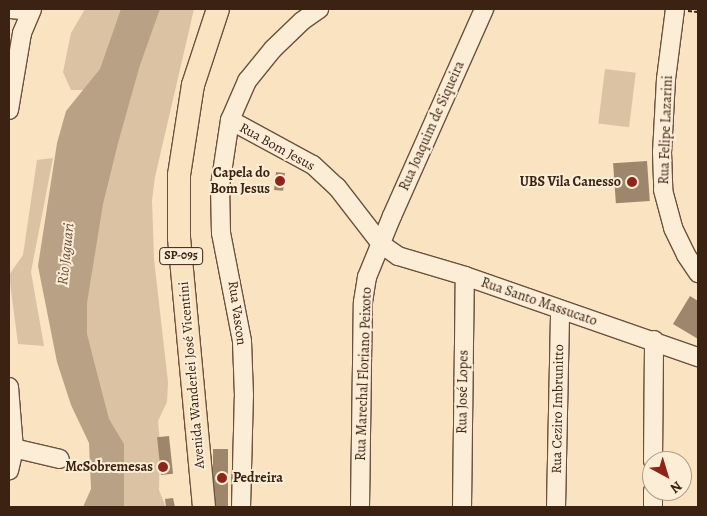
<!DOCTYPE html>
<html>
<head>
<meta charset="utf-8">
<style>
	body { margin:0 }
	#map { position:relative; width:707px; height:516px; overflow:hidden; background:#fae3c1; font-family:Alegreya,serif }
	div>[style] { position:absolute }
	[style*='--x'] { left:calc(var(--x)*1px); top:calc(var(--y)*1px); width:calc(var(--w)*1px); rotate:calc(var(--a)*1deg) }
	.green>* { inset:0; background:#dac2a3; transform-origin:0 0 }
	.water>* { inset:0; background:#b9a186 }
	.building>* { inset:0; background:#9e866d; transform-origin:0 0 }
	.path>* { height:2px; margin-top:-1px; transform-origin:0; background:repeating-linear-gradient(90deg,#3b2212 0 4px,transparent 0 6.5px) }
	.roads { filter:drop-shadow(1px 0 #6b523e) drop-shadow(-1px 0 #6b523e) drop-shadow(0 1px #6b523e) drop-shadow(0 -1px #6b523e) }
	.minor>* { height:18px; margin:-9px; padding:0 9px; transform-origin:9px; border-radius:9px; background:#fcedd7 }
	.major>* { height:22px; margin:-11px; padding:0 11px; transform-origin:11px; border-radius:11px; background:#fae3c1 }
	.dots>* { width:14px; height:14px; translate:-50% -50%; box-sizing:border-box; border:2px solid #fcedd7; border-radius:50% }
	span { translate:-50% -50%; white-space:nowrap; text-align:center; line-height:1.15; -webkit-text-stroke:4px #fcedd7; paint-order:stroke }
	.shield-label span { padding:1px 4px; background:#fcedd7; border:1px solid; border-radius:4px; -webkit-text-stroke-width:0 }
	.shield-label { font-size:12px; color:#3b2212; font-weight:700 }
	.street-label { font-size:14px; color:#3b2212 }
	.poi-label { font-size:14px; color:#3b2212; font-weight:700 }
	.right { translate:-100% -50%; text-align:right }
	.left { translate:0 -50%; text-align:left }
	.water-label { font-size:15px; color:#674e3b; font-style:italic }
	.frame { position:absolute; inset:0; border:10px solid #3b2212; pointer-events:none }
	.north { position:absolute; left:642px; top:451px; width:50px; height:50px; box-sizing:border-box; background:#fcedd7; border:1px solid #af9c88; border-radius:50%; rotate:141deg; font-size:14px; font-weight:700; line-height:20px; text-align:center; color:#3b2212 }
	.north::after { content:''; display:block; margin:auto; width:18px; height:22px; background:#8f2418; clip-path:polygon(50% 0,100% 100%,50% 72%,0 100%) }
</style>
</head>
<body>
<div id="map">
	<div class="green">
		<div style="clip-path:polygon(85px 9px,124px 9px,117px 41px,90px 90px,71px 90px,63px 72px,71px 33px)"></div>
		<div style="clip-path:polygon(156px 9px,194px 9px,155px 177px,152px 200px,154px 259px,168px 382px,167px 402px,158px 421px,160px 444px,159px 490px,165px 505px,164px 507px,122px 507px,81px 323px,104px 166px)"></div>
		<div style="left:605px;top:69px;width:31px;height:55px;rotate:7deg"></div>
		<div style="clip-path:polygon(53px 158px,31px 272px,44px 346px,18px 344px,9px 275px,23px 255px,37px 160px)"></div>
	</div>
	<div class="water">
		<div style="clip-path:polygon(121px 9px,160px 9px,140px 65px,118px 143px,103px 204px,87px 303px,87px 334px,97px 373px,109px 419px,124px 444px,124px 507px,83px 507px,91px 489px,89px 443px,71px 405px,57px 362px,38px 266px,57px 143px,66px 111px,100px 69px)"></div>
	</div>
	<div class="building">
		<div style="left:647px;top:161px;width:40px;height:34px;rotate:86deg"></div>
		<div style="left:276px;top:172px;width:9px;height:18px;rotate:6deg"></div>
		<div style="clip-path:polygon(690px 296px,698px 301px,698px 339px,673px 324px)"></div>
		<div style="left:169px;top:436px;width:38px;height:12px;rotate:84deg"></div>
		<div style="left:213px;top:449px;width:15px;height:58px"></div>
		<div style="clip-path:polygon(173px 498px,175px 507px,166px 507px,165px 499px)"></div>
	</div>
	<div class="path">
		<div style="--x:688;--y:11;--w:10;--a:6"></div>
	</div>
	<div class="roads">
		<div class="minor">
			<div style="--x:11;--y:9;--w:20;--a:6"></div>
			<div style="--x:675;--y:9;--w:71;--a:97.3"></div>
			<div style="--x:666;--y:79;--w:73;--a:93.1"></div>
			<div style="--x:662;--y:152;--w:38;--a:88"></div>
			<div style="--x:663;--y:190;--w:39;--a:75"></div>
			<div style="--x:673;--y:228;--w:30;--a:64"></div>
			<div style="--x:686;--y:255;--w:22;--a:56"></div>
			<div style="--x:9;--y:110;--w:78;--a:-80.4"></div>
			<div style="--x:22;--y:33;--w:26;--a:-67"></div>
			<div style="--x:230;--y:120;--w:94;--a:28.5"></div>
			<div style="--x:313;--y:165;--w:33;--a:43"></div>
			<div style="--x:337;--y:187;--w:72;--a:52.3"></div>
			<div style="--x:381;--y:244;--w:21;--a:35"></div>
			<div style="--x:398;--y:256;--w:70;--a:16.6"></div>
			<div style="--x:465;--y:276;--w:247;--a:19.2"></div>
			<div style="--x:9;--y:387;--w:62;--a:85.4"></div>
			<div style="--x:14;--y:449;--w:22;--a:103"></div>
			<div style="--x:9;--y:447;--w:52;--a:13.2"></div>
			<div style="--x:653;--y:461;--w:121;--a:-89.5"></div>
			<div style="--x:241;--y:507;--w:111;--a:-88.5"></div>
			<div style="--x:244;--y:396;--w:55;--a:-92.1"></div>
			<div style="--x:242;--y:341;--w:110;--a:-101"></div>
			<div style="--x:221;--y:233;--w:47;--a:-91.2"></div>
			<div style="--x:220;--y:186;--w:67;--a:-81.4"></div>
			<div style="--x:230;--y:120;--w:43;--a:-66.4"></div>
			<div style="--x:247;--y:81;--w:41;--a:-50.9"></div>
			<div style="--x:273;--y:49;--w:40;--a:-44"></div>
			<div style="--x:302;--y:21;--w:21;--a:-35"></div>
			<div style="--x:360;--y:507;--w:205;--a:-89.2"></div>
			<div style="--x:363;--y:302;--w:25;--a:-81"></div>
			<div style="--x:367;--y:277;--w:66;--a:-67.7"></div>
			<div style="--x:392;--y:216;--w:227;--a:-66"></div>
			<div style="--x:462;--y:507;--w:231;--a:-89.3"></div>
			<div style="--x:556;--y:507;--w:197;--a:-88.8"></div>
			<div style="--x:653;--y:507;--w:16;--a:-90"></div>
		</div>
		<div class="major">
			<div style="--x:204;--y:507;--w:270;--a:-95.3"></div>
			<div style="--x:179;--y:238;--w:63;--a:-90"></div>
			<div style="--x:179;--y:175;--w:91;--a:-81.2"></div>
			<div style="--x:193;--y:85;--w:80;--a:-71.8"></div>
		</div>
	</div>
	<div class="dots">
		<div style="left:280px;top:181px;background:#8f2418"></div>
		<div style="left:632px;top:182px;background:#8f2418"></div>
		<div style="left:163px;top:467px;background:#8f2418"></div>
		<div style="left:222px;top:478px;background:#8f2418"></div>
	</div>
	<div class="shield-label">
		<span style="left:181px;top:256px">SP-095</span>
	</div>
	<div class="street-label">
		<span style="left:432px;top:126px;rotate:-66deg">Rua Joaquim de Siqueira</span>
		<span style="left:666px;top:130px;rotate:-88deg">Rua Felipe Lazarini</span>
		<span style="left:277px;top:147px;rotate:29deg">Rua Bom Jesus</span>
		<span style="left:539px;top:302px;rotate:19deg">Rua Santo Massucato</span>
		<span style="left:237px;top:313px;rotate:82deg">Rua Vascon</span>
		<span style="left:364px;top:374px;rotate:-88deg">Rua Marechal Floriano Peixoto</span>
		<span style="left:192px;top:375px;rotate:-95deg">Avenida Wanderlei José Vicentini</span>
		<span style="left:463px;top:392px;rotate:-89deg">Rua José Lopes</span>
		<span style="left:558px;top:409px;rotate:-89deg">Rua Ceziro Imbrunitto</span>
	</div>
	<div class="poi-label">
		<span class="right" style="left:270px;top:181px">Capela do<br>Bom Jesus</span>
		<span class="right" style="left:621px;top:182px">UBS Vila Canesso</span>
		<span class="right" style="left:153px;top:467px">McSobremesas</span>
		<span class="left" style="left:233px;top:478px">Pedreira</span>
	</div>
	<div class="water-label">
		<span style="left:66px;top:254px;rotate:-84deg">Rio Jaguari</span>
	</div>
	<div class="frame"></div>
	<div class="north">N</div>
</div>
</body>
</html>
